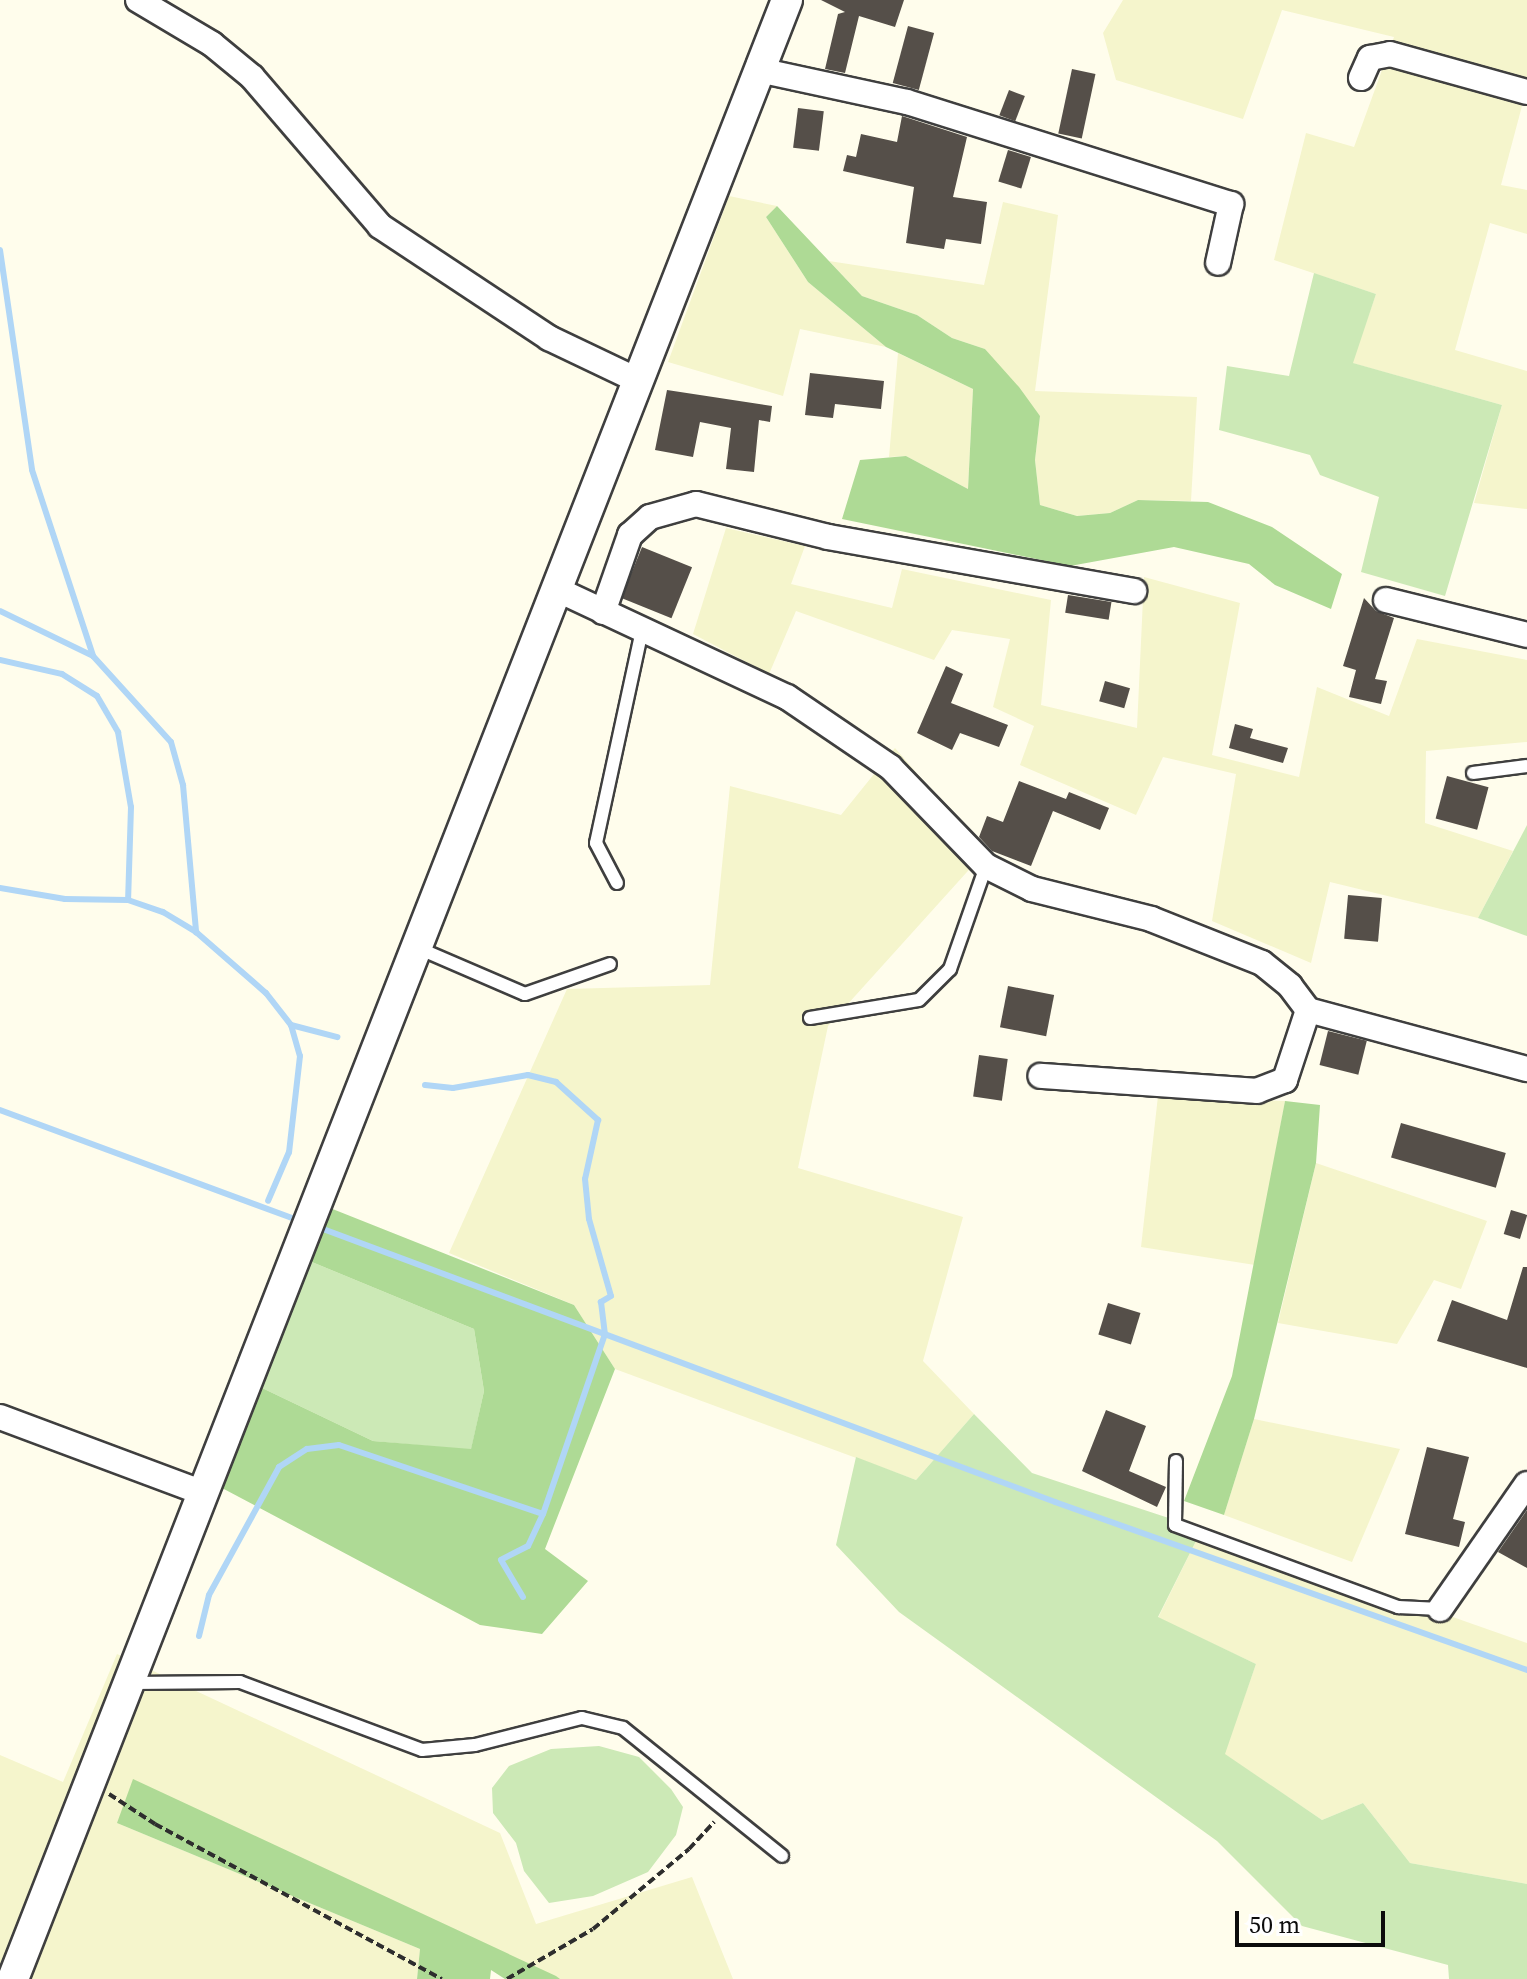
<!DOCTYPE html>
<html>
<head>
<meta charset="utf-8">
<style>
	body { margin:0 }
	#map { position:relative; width:1527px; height:1979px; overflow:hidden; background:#fffdec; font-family:"Source Serif 4",serif }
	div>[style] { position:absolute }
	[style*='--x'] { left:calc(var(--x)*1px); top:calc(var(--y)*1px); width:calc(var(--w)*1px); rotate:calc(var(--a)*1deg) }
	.farmland>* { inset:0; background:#f5f5cc }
	.green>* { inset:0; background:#cce9b6 }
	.forest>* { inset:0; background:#aeda95 }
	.stream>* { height:6px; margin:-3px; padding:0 3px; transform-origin:3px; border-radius:3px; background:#b0d6f6 }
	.building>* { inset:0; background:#554f49; transform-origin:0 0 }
	.path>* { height:4px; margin-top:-2px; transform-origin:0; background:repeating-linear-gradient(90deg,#2e2e2e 0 8px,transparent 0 12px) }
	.roads { filter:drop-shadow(2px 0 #3f3f3f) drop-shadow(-2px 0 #3f3f3f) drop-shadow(0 2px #3f3f3f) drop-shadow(0 -2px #3f3f3f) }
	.service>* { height:12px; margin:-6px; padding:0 6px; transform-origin:6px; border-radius:6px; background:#fff }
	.minor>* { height:24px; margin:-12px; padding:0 12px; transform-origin:12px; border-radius:12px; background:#fff }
	.tertiary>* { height:30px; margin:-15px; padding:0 15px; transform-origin:15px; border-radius:15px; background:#fff }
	span { translate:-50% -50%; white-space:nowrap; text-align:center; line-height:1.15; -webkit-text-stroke:8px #fff; paint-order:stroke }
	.scale { position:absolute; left:1235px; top:1911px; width:150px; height:36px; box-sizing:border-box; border:4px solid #0c0c0c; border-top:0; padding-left:10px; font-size:24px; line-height:28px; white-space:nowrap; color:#0c0c0c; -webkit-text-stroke:6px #fff; paint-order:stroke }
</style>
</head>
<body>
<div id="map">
	<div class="farmland">
		<div style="clip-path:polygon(1123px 0,1527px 0,1527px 87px,1501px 185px,1527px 190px,1527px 234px,1490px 223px,1455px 350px,1527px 371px,1527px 509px,1474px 503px,1502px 405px,1352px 363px,1376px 294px,1274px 260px,1306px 133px,1354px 147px,1394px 37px,1282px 10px,1243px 119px,1116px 80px,1103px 33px)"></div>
		<div style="clip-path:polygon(729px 196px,777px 206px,766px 217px,808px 282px,886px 347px,800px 329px,783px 396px,668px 362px)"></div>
		<div style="clip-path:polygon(1003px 202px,1058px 215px,1035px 391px,1197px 397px,1191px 501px,1138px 500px,1110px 513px,1077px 516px,1040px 505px,1035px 460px,1040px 416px,985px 349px,952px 338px,917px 315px,862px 296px,829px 261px,984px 285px)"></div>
		<div style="clip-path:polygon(898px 353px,973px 389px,968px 489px,906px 456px,889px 457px)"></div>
		<div style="clip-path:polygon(726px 528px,805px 546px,791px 584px,892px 608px,902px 569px,1051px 600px,1041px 705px,1137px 728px,1144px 577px,1240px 603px,1212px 755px,1299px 777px,1317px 687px,1389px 716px,1417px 639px,1527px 660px,1527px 742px,1426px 751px,1425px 823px,1513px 851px,1478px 918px,1330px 882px,1311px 963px,1212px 921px,1236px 774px,1163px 757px,1136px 815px,1020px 765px,1034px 726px,993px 707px,1010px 639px,952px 630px,934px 660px,796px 611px,769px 674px,693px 634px)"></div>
		<div style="clip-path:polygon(895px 748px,985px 852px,828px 1026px,798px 1168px,963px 1217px,923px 1361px,974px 1414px,916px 1480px,615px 1369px,574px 1305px,449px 1253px,567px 989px,710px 985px,730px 786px,841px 815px)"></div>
		<div style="clip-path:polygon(1158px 1096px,1285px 1101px,1255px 1265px,1141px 1247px)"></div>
		<div style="clip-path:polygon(1316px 1163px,1487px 1221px,1461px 1289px,1434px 1280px,1397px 1344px,1278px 1323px)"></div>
		<div style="clip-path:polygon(1254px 1419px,1400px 1449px,1352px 1562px,1224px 1515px)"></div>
		<div style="clip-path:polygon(1202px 1529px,1527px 1643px,1527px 1884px,1410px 1863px,1363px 1803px,1322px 1820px,1224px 1754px,1256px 1664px,1158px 1618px)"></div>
		<div style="clip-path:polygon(117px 1654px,500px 1833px,536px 1924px,692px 1877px,733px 1979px,560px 1979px,117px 1823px,420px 1949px,417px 1979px,0 1979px,0 1755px,63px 1782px)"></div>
	</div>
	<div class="green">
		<div style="clip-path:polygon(1314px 273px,1376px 294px,1353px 363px,1502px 405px,1445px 596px,1361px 572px,1379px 497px,1320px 475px,1310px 455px,1219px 430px,1227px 366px,1289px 376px)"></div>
		<div style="clip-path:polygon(1527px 825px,1527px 936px,1478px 918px)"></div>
		<div style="clip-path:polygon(307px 1260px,474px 1329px,484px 1391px,471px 1450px,373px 1441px,260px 1387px)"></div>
		<div style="clip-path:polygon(974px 1414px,1032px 1473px,1202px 1529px,1158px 1617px,1256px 1664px,1225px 1754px,1322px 1820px,1363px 1803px,1410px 1863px,1527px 1884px,1527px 1979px,1449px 1979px,1448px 1965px,1302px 1926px,1217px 1841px,899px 1612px,836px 1545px,856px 1457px,916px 1480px)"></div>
		<div style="clip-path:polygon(599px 1746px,639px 1757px,671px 1789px,683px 1807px,676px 1835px,648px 1872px,593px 1896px,549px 1903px,524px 1871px,516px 1843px,493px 1813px,492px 1788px,509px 1766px,551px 1749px)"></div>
	</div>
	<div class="forest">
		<div style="clip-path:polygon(777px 206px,862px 296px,917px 315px,952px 338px,985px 349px,1019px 387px,1040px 416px,1035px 460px,1040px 505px,1077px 516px,1110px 513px,1138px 500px,1208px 502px,1272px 527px,1342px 574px,1331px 609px,1275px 585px,1249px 564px,1174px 547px,1070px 566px,842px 519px,860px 460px,906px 456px,968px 489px,973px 389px,886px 347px,808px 282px,766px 217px)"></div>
		<div style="clip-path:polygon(1285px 1101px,1320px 1105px,1316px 1163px,1254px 1419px,1224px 1515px,1184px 1501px,1232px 1376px)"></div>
		<div style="clip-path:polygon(325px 1206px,574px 1305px,615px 1369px,545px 1549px,588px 1581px,542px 1634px,480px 1625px,222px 1488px,260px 1387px,373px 1441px,471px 1449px,484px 1391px,474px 1329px,307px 1260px)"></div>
		<div style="clip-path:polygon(133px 1779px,556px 1976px,560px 1979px,505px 1979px,491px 1970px,490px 1979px,417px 1979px,420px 1949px,117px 1823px)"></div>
	</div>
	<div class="stream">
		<div style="--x:0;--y:250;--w:222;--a:81.7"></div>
		<div style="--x:32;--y:470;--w:196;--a:71.8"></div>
		<div style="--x:0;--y:611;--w:103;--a:25.8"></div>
		<div style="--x:93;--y:656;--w:116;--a:47.8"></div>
		<div style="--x:171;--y:742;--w:45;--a:74.4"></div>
		<div style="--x:183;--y:785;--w:148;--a:84.9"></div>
		<div style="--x:0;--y:660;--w:64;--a:12.7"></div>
		<div style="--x:62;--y:674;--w:41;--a:32.2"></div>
		<div style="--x:97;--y:696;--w:42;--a:59.7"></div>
		<div style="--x:118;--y:732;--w:76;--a:80.2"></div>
		<div style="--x:131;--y:807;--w:93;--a:91.8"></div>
		<div style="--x:0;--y:888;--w:66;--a:9.6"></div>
		<div style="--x:65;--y:899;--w:63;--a:0.9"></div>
		<div style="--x:128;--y:900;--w:37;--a:19"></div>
		<div style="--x:163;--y:912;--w:39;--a:31"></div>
		<div style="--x:196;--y:932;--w:93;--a:41.1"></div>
		<div style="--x:266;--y:993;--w:41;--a:52"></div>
		<div style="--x:291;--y:1025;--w:32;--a:74"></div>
		<div style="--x:300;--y:1056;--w:97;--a:96.5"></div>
		<div style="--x:289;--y:1152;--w:53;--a:113.2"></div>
		<div style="--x:291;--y:1025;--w:48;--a:14.6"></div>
		<div style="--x:425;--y:1085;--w:28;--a:6"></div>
		<div style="--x:453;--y:1088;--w:76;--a:-9.8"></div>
		<div style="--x:528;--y:1075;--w:29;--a:14"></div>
		<div style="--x:556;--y:1082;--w:57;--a:42.1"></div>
		<div style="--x:598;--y:1120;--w:60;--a:102.4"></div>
		<div style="--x:585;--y:1179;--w:40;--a:84.3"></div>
		<div style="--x:589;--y:1219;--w:80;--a:74.1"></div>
		<div style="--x:611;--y:1296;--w:12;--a:149"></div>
		<div style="--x:601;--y:1302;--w:32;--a:83"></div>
		<div style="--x:605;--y:1334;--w:190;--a:109"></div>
		<div style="--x:543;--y:1514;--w:35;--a:115"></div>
		<div style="--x:528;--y:1546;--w:30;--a:153"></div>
		<div style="--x:501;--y:1560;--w:43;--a:59.3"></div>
		<div style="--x:0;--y:1110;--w:320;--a:20.3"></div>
		<div style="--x:315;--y:1226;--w:790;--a:20.45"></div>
		<div style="--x:1055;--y:1502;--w:501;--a:19.59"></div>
		<div style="--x:199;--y:1636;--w:42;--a:-76.3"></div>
		<div style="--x:209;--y:1595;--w:146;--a:-61.3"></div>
		<div style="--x:279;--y:1467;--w:33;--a:-33"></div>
		<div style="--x:307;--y:1449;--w:32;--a:-7"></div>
		<div style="--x:339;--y:1445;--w:215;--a:18.7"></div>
	</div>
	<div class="building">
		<div style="clip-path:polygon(821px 0,904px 0,895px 27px,859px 16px,845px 73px,825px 69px,838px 14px,845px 12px)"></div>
		<div style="left:908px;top:26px;width:27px;height:59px;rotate:15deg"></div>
		<div style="left:1072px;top:69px;width:24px;height:66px;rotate:12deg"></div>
		<div style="left:1009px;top:90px;width:17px;height:27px;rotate:21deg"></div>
		<div style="left:798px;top:108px;width:26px;height:40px;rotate:7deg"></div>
		<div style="clip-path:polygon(902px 116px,967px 137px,953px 197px,987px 202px,981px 244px,946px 239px,944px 249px,906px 243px,914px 187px,843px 171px,847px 155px,856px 157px,861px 134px,897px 142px)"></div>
		<div style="left:1008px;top:150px;width:24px;height:33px;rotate:17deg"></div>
		<div style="clip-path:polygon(810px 373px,884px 381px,881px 409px,835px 404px,833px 418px,805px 415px)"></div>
		<div style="clip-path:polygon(667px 390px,772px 406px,770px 422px,759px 420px,754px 472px,726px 469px,731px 428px,700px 422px,693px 457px,655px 450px)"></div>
		<div style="left:642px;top:547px;width:54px;height:55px;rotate:22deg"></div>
		<div style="left:1068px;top:595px;width:44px;height:18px;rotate:9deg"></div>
		<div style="clip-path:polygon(1364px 598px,1376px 611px,1394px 618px,1375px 679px,1387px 681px,1381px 704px,1349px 697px,1356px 670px,1343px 666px)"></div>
		<div style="clip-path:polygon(946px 666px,963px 674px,951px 703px,1008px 725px,999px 747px,960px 733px,952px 750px,917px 733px)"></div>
		<div style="left:1105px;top:681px;width:26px;height:21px;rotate:16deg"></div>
		<div style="clip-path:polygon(1235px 724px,1253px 729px,1250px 738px,1288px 748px,1283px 763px,1229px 748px)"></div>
		<div style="left:1447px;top:776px;width:43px;height:44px;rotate:15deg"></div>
		<div style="clip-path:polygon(1019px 781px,1066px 799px,1069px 792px,1109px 808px,1100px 830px,1053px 811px,1031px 866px,992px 851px,979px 837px,987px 816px,1003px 822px)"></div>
		<div style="left:1348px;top:895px;width:34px;height:44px;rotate:5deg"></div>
		<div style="left:1008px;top:986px;width:47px;height:42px;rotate:11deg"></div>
		<div style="left:1328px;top:1031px;width:40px;height:35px;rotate:14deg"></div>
		<div style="left:979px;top:1055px;width:29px;height:42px;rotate:8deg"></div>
		<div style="left:1401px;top:1123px;width:109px;height:36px;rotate:16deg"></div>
		<div style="left:1511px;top:1210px;width:17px;height:25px;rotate:17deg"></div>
		<div style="clip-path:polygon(1523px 1267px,1527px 1267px,1527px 1368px,1437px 1341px,1452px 1300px,1507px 1320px)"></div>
		<div style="left:1108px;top:1303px;width:34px;height:33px;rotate:17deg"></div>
		<div style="clip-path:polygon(1106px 1410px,1146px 1426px,1129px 1471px,1166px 1487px,1157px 1507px,1082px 1471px)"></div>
		<div style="clip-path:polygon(1427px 1447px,1469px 1457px,1453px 1519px,1465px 1522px,1459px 1547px,1405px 1534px)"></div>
		<div style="clip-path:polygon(1527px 1510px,1527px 1568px,1498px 1552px)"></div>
	</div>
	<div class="path">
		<div style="--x:109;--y:1794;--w:55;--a:33.1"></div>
		<div style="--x:155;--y:1824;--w:326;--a:28.4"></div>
		<div style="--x:507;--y:1979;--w:99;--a:-30.2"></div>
		<div style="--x:593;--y:1929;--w:125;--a:-39.8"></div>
		<div style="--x:689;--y:1849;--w:37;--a:-47"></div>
	</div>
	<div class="roads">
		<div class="service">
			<div style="--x:1473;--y:773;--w:54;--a:-7.4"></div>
			<div style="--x:617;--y:883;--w:45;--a:-117.7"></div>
			<div style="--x:596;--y:843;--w:218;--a:-77.8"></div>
			<div style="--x:418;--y:948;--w:116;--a:23.3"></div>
			<div style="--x:525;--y:994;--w:90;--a:-19.4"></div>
			<div style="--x:810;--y:1018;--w:110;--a:-9.4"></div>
			<div style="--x:919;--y:1000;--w:44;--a:-45"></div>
			<div style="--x:950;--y:969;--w:109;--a:-70.7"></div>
			<div style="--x:1176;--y:1461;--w:64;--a:90.9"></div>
			<div style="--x:1175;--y:1525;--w:238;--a:20.2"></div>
			<div style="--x:1398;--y:1607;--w:42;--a:2.7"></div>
			<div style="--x:132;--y:1683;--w:108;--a:-0.5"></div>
			<div style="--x:240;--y:1682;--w:194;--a:20.5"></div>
			<div style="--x:422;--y:1750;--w:53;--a:-5.4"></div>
			<div style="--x:475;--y:1745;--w:110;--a:-14.2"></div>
			<div style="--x:582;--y:1718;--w:42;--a:13.7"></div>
			<div style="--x:623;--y:1728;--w:204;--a:38.8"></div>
		</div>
		<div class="minor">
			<div style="--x:138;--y:0;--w:86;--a:30.7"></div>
			<div style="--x:212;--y:44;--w:52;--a:39.5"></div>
			<div style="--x:252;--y:77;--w:196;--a:49.3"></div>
			<div style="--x:380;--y:226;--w:203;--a:33.5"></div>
			<div style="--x:549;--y:338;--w:98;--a:25.5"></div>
			<div style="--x:759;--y:70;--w:151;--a:12.2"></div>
			<div style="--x:907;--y:102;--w:340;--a:17.5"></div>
			<div style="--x:1231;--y:204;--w:60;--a:102.4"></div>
			<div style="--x:1361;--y:78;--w:22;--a:-66"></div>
			<div style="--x:1370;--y:58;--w:20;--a:-11"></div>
			<div style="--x:1390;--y:54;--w:142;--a:15.5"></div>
			<div style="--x:556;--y:589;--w:255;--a:25.1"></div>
			<div style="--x:787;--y:697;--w:125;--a:34.2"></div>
			<div style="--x:890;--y:767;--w:138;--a:45.9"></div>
			<div style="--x:986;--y:866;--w:51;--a:26.6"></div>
			<div style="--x:1032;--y:889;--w:123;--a:14.1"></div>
			<div style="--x:1151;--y:919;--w:119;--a:21.6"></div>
			<div style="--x:1262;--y:963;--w:36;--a:39"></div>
			<div style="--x:1290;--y:986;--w:30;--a:53"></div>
			<div style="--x:1308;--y:1010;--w:74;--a:108.2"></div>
			<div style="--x:1285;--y:1080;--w:30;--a:159"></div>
			<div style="--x:1257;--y:1091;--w:217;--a:-176"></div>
			<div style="--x:1386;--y:600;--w:145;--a:13.9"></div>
			<div style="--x:603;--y:612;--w:82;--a:-70.7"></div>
			<div style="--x:630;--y:535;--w:27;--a:-42"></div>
			<div style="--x:650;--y:517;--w:48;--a:-15.8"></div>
			<div style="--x:696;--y:504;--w:136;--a:14"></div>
			<div style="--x:828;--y:537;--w:311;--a:10"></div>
			<div style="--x:1308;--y:1010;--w:227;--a:15.1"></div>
			<div style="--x:0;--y:1417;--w:215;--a:20.5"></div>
			<div style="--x:1440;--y:1609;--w:152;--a:-55.2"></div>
		</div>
		<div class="tertiary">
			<div style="--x:13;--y:1979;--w:2125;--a:-68.64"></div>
		</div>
	</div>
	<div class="scale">50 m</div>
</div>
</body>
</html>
